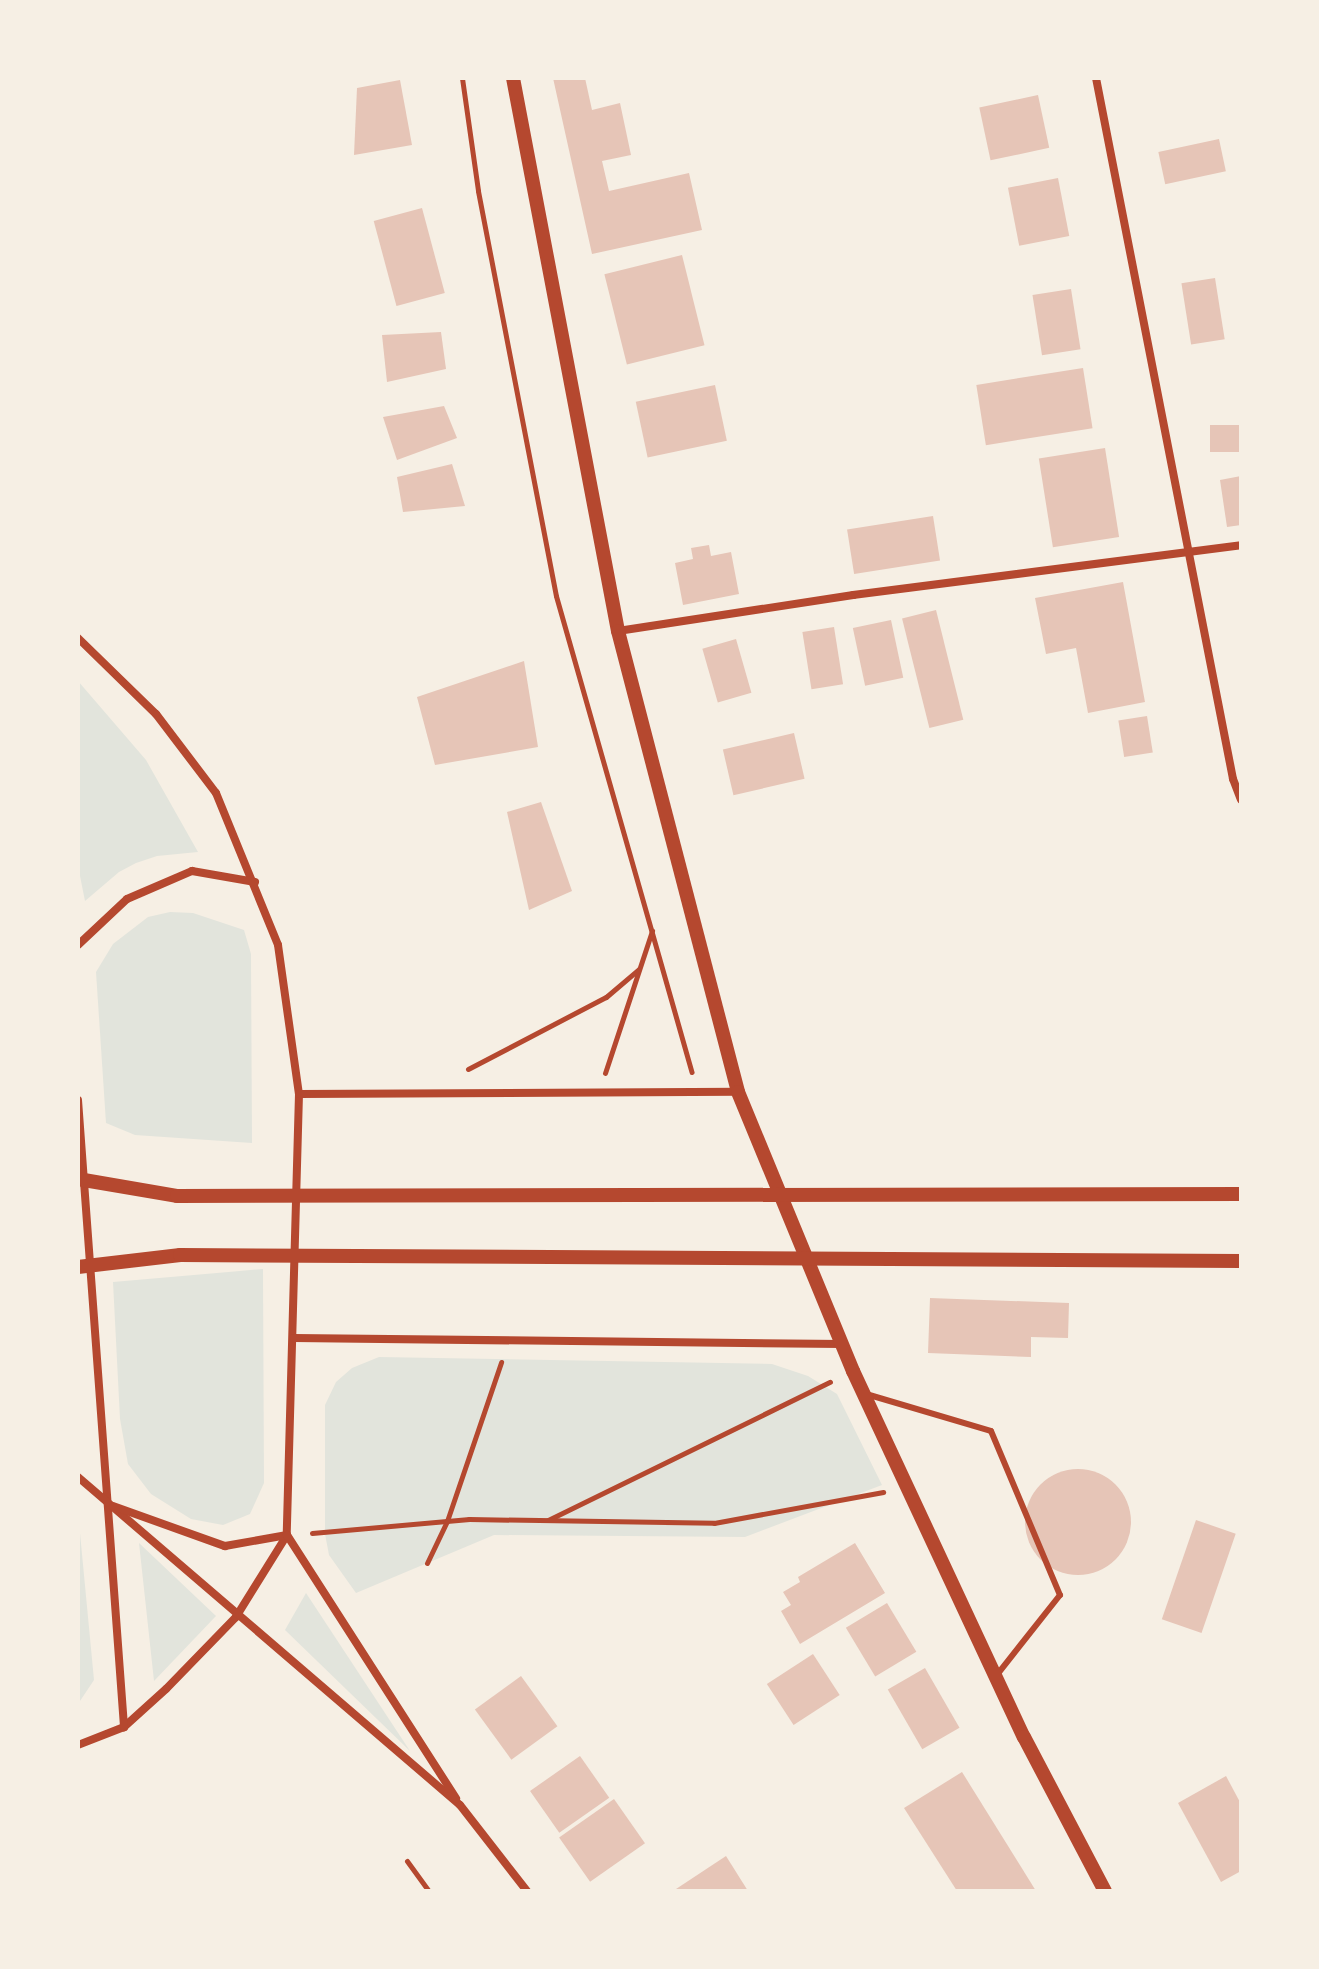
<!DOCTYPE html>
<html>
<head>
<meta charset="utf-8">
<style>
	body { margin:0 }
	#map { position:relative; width:1319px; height:1969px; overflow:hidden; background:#f6efe4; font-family:"IBM Plex Sans",sans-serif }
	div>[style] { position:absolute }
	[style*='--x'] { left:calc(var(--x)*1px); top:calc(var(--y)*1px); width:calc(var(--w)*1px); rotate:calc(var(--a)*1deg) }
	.green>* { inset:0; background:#e2e4dc }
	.building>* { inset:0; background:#e6c5b7; transform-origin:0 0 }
	.round { border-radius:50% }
	.path>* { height:5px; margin:-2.5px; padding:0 2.5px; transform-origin:2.5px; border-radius:2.5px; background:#b5482f }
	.service>* { height:6px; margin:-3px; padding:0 3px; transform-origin:3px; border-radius:3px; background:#b5482f }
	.minor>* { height:8px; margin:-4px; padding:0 4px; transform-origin:4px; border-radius:4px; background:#b5482f }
	.tertiary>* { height:14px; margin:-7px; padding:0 7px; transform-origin:7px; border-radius:7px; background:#b5482f }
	span { translate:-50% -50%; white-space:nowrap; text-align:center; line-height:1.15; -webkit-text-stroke:8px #f6efe4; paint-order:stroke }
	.frame { position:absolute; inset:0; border:80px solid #f6efe4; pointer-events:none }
</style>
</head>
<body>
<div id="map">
	<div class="green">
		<div style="clip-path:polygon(78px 681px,146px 760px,198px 852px,157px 856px,136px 863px,119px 872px,85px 901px,78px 866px)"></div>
		<div style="clip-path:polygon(170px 912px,193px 913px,244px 930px,251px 954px,252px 1143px,135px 1135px,106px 1123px,96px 972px,113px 944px,148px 917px)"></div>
		<div style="clip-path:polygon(263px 1269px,264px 1483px,250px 1514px,223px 1525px,191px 1519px,151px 1494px,128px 1464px,120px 1419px,113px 1282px)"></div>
		<div style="clip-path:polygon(379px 1357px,772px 1364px,808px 1376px,837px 1394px,882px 1485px,745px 1537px,494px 1535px,356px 1593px,329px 1555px,325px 1534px,325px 1405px,336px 1382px,352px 1368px)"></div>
		<div style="clip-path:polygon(78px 1512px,94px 1680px,78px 1704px,79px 1677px)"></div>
		<div style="clip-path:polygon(139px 1543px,216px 1616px,154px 1681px)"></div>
		<div style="clip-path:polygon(306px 1593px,410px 1751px,285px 1630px)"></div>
	</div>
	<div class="building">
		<div style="clip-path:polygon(553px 78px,585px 78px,592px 110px,620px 103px,631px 155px,602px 161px,609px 191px,689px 173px,702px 230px,592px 254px)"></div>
		<div style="clip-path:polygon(400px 80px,412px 145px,354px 155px,357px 88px)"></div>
		<div style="left:1038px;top:95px;width:54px;height:60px;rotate:78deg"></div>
		<div style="left:1219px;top:139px;width:33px;height:62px;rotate:78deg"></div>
		<div style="left:1058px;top:178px;width:59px;height:51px;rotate:79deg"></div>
		<div style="left:422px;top:208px;width:88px;height:50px;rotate:75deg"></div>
		<div style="left:682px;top:255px;width:93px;height:80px;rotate:76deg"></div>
		<div style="left:1215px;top:278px;width:62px;height:34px;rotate:81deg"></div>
		<div style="left:1071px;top:289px;width:61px;height:39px;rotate:81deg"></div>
		<div style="clip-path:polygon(441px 332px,446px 369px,387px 382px,382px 335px)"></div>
		<div style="left:1083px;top:368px;width:61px;height:108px;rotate:81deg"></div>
		<div style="left:715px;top:385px;width:57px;height:81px;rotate:78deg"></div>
		<div style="clip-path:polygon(444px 406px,457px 438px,397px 460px,383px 417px)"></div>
		<div style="left:1241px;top:425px;width:27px;height:31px;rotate:90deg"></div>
		<div style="left:1105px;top:448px;width:90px;height:67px;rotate:81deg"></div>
		<div style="clip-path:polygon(452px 464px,465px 506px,403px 512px,397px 477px)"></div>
		<div style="clip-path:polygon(1241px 476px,1241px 525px,1227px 527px,1220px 480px)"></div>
		<div style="left:933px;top:516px;width:45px;height:87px;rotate:81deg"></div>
		<div style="clip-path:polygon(709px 545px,711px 556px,731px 552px,739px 594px,683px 605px,675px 563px,693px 559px,691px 548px)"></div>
		<div style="clip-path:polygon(1123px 582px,1145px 702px,1088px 713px,1076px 648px,1046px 654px,1035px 598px)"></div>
		<div style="left:936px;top:610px;width:113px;height:35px;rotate:76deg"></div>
		<div style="left:891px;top:620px;width:59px;height:39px;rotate:78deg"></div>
		<div style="left:834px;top:627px;width:58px;height:32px;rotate:81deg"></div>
		<div style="left:736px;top:639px;width:56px;height:35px;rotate:74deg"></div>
		<div style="clip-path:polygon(524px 661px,538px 747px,435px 765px,417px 697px)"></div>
		<div style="left:1147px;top:716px;width:37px;height:29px;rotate:81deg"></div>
		<div style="left:794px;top:733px;width:47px;height:73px;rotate:77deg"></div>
		<div style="clip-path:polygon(541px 802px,572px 891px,529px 910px,507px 812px)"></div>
		<div style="clip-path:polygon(930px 1298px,1069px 1303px,1068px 1338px,1031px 1337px,1031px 1357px,928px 1353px)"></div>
		<div class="round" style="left:1025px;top:1469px;width:106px;height:106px"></div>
		<div style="left:1196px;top:1520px;width:42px;height:105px;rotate:19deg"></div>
		<div style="clip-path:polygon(855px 1543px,885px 1593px,800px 1644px,781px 1611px,791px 1605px,783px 1592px,800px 1582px,798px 1577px)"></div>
		<div style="left:887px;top:1603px;width:57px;height:48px;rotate:59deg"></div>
		<div style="left:813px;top:1654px;width:49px;height:55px;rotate:57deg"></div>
		<div style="left:925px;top:1668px;width:69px;height:43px;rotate:60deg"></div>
		<div style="left:521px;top:1676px;width:62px;height:57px;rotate:54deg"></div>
		<div style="left:580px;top:1756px;width:51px;height:61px;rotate:55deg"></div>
		<div style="clip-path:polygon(962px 1772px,1036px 1891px,957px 1891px,904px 1808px)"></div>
		<div style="clip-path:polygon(1226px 1776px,1241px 1804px,1241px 1871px,1221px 1882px,1178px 1803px)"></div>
		<div style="left:614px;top:1799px;width:54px;height:67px;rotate:55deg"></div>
		<div style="clip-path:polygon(726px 1856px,748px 1891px,673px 1891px)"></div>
	</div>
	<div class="path">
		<div style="--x:462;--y:78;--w:114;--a:81.9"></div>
		<div style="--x:478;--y:191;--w:412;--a:79.1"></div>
		<div style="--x:556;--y:596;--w:495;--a:74.1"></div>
		<div style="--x:468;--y:1069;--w:156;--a:-27.6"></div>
		<div style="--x:606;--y:997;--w:43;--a:-40.3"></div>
		<div style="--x:605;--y:1073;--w:150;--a:-71.7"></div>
		<div style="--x:548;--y:1520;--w:314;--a:-26.1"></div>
		<div style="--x:312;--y:1533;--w:158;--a:-5.1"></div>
		<div style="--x:469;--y:1519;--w:245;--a:0.9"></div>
		<div style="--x:714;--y:1523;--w:172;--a:-10.4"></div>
		<div style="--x:427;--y:1563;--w:47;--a:-64.5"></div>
		<div style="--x:447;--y:1521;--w:168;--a:-71.2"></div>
		<div style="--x:407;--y:1861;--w:37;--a:54"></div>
	</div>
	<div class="service">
		<div style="--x:866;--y:1394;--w:130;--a:16.5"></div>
		<div style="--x:991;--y:1431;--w:178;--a:67.2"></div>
		<div style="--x:1060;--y:1595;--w:103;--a:128.3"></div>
	</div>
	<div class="minor">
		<div style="--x:1096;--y:78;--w:714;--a:78.94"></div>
		<div style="--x:1233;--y:779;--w:22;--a:69"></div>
		<div style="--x:618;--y:631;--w:238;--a:-8.7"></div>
		<div style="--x:853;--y:595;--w:391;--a:-7.3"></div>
		<div style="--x:78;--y:638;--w:109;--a:44.3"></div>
		<div style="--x:156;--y:714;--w:99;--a:52.8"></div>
		<div style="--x:216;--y:793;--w:164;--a:67.8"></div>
		<div style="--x:278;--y:945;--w:150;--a:82"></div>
		<div style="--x:299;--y:1094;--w:441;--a:91.6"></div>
		<div style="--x:287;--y:1535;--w:97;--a:121.9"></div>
		<div style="--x:236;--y:1617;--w:100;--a:134.2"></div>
		<div style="--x:166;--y:1689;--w:57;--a:137.9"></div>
		<div style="--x:124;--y:1727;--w:49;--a:158.6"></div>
		<div style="--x:78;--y:945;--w:67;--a:-43.2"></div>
		<div style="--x:127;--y:899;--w:71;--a:-23.3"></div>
		<div style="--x:192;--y:871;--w:64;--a:9.9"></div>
		<div style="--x:299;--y:1094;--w:439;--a:-0.3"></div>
		<div style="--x:78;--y:1100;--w:629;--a:85.8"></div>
		<div style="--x:294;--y:1338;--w:548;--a:0.63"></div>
		<div style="--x:78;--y:1477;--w:503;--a:40.65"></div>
		<div style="--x:460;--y:1805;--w:109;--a:52.1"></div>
		<div style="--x:113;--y:1506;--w:119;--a:19.7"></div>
		<div style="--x:225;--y:1546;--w:63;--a:-10.1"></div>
		<div style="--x:287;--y:1535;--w:313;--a:57.3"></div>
	</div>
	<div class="tertiary">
		<div style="--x:513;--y:78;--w:563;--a:79.25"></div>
		<div style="--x:618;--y:631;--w:476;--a:75.4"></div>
		<div style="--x:738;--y:1092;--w:302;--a:67.6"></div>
		<div style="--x:853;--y:1371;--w:404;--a:65"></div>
		<div style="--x:1024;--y:1737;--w:174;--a:62.3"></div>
		<div style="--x:78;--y:1179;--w:100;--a:9.7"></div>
		<div style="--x:177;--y:1196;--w:1064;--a:-0.11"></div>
		<div style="--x:78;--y:1267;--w:103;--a:-6.7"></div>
		<div style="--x:180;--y:1255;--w:1061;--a:0.32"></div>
	</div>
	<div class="frame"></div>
</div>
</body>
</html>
